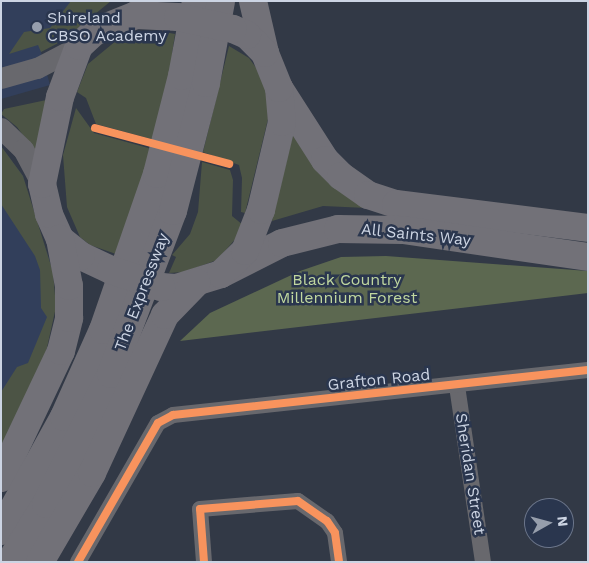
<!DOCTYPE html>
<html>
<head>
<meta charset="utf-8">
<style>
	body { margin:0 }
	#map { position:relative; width:589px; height:563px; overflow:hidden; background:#323946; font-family:"Work Sans",sans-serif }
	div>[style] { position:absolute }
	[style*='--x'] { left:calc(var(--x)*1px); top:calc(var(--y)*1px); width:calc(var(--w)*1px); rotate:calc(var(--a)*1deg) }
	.built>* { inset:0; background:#323f5b }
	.green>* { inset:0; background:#4c5445 }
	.forest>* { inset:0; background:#5c6850 }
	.minor>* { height:16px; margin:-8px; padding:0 8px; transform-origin:8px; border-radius:8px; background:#68686d }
	.tertiary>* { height:21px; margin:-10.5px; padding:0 10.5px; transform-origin:10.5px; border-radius:10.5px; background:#68686d }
	.trunk>* { height:28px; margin:-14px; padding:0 14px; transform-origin:14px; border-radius:14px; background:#727178 }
	.trunk-bridge>* { height:28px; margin:-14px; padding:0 14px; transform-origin:14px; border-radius:14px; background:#727178 }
	.cycleway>* { height:8px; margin:-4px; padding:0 4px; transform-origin:4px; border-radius:4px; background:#f8935d }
	.dots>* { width:14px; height:14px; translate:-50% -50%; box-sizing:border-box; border:2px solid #2a364e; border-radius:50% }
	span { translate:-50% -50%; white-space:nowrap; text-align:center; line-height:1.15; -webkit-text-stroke:5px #2a364e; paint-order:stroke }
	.poi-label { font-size:16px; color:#ccd4e3 }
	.left { translate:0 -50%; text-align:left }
	.street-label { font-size:16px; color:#ccd4e3 }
	.park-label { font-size:16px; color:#c0d79f }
	.frame { position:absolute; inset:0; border:2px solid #ccd4e3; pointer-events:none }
	.north { position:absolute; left:524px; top:498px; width:50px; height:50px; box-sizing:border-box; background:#2a364e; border:1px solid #6b758a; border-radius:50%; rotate:83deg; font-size:14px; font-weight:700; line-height:20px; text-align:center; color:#ccd4e3 }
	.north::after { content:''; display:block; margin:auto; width:18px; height:22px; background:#969eac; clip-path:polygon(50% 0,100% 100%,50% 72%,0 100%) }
</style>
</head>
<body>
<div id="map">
	<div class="built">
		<div style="clip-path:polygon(1px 1px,105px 1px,41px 52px,50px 85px,1px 99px)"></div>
		<div style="clip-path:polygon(1px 146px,23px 176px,33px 216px,49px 258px,56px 307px,1px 448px)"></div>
	</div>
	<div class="green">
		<div style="clip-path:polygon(71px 1px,111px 1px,62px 41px,41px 52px,38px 45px,9px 54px,24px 32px,50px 28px)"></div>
		<div style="clip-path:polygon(159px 31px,175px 34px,172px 54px,175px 55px,155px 140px,96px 124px,86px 98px,77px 92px,88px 64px,117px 40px,135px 33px)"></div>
		<div style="clip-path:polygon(229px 46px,249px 58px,262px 76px,267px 89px,268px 119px,245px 213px,241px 212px,242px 178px,239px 165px,203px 152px)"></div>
		<div style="clip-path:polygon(51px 99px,36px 153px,17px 127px,1px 114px,4px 109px)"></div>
		<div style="clip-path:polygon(76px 108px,94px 133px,152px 149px,116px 254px,90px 245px,80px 237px,67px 207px,63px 155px)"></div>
		<div style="clip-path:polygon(295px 126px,367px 208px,323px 206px,272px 221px)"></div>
		<div style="clip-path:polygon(1px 146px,23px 176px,53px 272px,56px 307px,46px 352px,1px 448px,1px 392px,17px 367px,28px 363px,47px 317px,41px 308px,40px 270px,35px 256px,1px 204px)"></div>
		<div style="clip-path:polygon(202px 162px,230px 170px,233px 180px,232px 216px,243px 225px,238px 236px,217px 260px,184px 272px,169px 273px,176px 257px,172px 255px,190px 234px,198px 212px)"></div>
	</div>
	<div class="forest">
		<div style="clip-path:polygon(386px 256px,588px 271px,588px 293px,180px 341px,210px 313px,300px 271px,341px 257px)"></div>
	</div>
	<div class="minor">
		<div style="--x:457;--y:386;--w:178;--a:81.6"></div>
		<div style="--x:78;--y:562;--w:160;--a:-60.1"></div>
		<div style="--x:158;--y:423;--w:17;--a:-28"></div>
		<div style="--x:173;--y:415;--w:417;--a:-6.2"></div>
		<div style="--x:204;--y:562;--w:53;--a:-94.3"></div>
		<div style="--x:200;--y:509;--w:98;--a:-4.7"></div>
		<div style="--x:298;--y:501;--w:35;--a:35"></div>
		<div style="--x:327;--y:521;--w:14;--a:56"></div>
		<div style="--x:335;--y:533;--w:29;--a:82"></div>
	</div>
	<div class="tertiary">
		<div style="--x:1;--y:78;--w:37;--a:-16"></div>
		<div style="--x:37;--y:68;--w:47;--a:-27.6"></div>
		<div style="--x:1;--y:128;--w:30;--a:44"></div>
		<div style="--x:23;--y:149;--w:40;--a:62"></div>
	</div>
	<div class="trunk">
		<div style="--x:253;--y:1;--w:53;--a:77"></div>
		<div style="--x:279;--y:88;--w:85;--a:57.4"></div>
		<div style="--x:325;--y:160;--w:23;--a:45"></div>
		<div style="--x:341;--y:176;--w:33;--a:35"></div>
		<div style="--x:368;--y:195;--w:29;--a:18"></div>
		<div style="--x:396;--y:204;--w:193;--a:7.1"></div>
		<div style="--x:111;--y:270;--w:33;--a:-155"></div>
		<div style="--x:81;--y:256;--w:27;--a:-141"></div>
		<div style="--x:60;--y:239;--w:27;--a:-114"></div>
		<div style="--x:49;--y:214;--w:31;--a:-103"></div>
		<div style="--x:42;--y:184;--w:89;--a:-78.3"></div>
		<div style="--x:60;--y:97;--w:54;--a:-69.6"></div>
		<div style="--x:79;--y:46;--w:21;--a:-43"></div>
		<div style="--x:94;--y:32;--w:45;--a:-22"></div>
		<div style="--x:136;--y:15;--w:42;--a:2.7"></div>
		<div style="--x:221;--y:274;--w:68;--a:-26.9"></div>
		<div style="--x:282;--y:243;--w:58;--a:-14"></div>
		<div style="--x:338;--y:229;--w:65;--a:0.9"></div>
		<div style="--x:403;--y:230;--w:187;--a:8.3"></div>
		<div style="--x:161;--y:287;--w:15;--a:4"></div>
		<div style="--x:176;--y:288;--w:47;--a:-17.3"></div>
		<div style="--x:221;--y:274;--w:33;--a:-44"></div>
		<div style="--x:245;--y:251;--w:44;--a:-68.7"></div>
		<div style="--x:261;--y:210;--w:90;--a:-76.6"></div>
		<div style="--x:282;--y:122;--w:34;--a:-95"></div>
		<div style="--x:279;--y:88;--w:38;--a:-112"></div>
		<div style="--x:265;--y:53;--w:25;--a:-135"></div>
		<div style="--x:247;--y:35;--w:15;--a:-157"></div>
		<div style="--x:1;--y:478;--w:140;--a:-64.7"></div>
		<div style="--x:61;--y:351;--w:34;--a:-76"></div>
		<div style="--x:69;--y:318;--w:32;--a:-90"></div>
		<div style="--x:69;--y:286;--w:48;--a:-100.8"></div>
		<div style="--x:1;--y:531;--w:130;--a:-61.1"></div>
		<div style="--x:64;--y:417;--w:95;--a:-65.9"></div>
		<div style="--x:103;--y:330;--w:165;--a:-70.9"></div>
		<div style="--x:157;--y:174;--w:101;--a:-75.7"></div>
		<div style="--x:182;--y:76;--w:76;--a:-79.4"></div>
		<div style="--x:10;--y:562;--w:68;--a:-58.2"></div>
		<div style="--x:46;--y:504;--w:145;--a:-63.4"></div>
		<div style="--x:111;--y:374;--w:174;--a:-69.2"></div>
		<div style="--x:173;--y:211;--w:132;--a:-75.5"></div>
		<div style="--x:206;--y:83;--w:83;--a:-79.6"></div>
		<div style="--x:40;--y:562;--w:103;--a:-59.7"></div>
		<div style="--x:92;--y:473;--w:174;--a:-65.2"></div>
		<div style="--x:165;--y:315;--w:45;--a:-45.9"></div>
	</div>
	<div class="trunk-bridge">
		<div style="--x:178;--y:17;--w:56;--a:12.3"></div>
		<div style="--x:111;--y:270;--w:53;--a:18.8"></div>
	</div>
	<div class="cycleway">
		<div style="--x:95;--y:128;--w:139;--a:15"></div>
		<div style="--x:78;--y:562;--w:160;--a:-60.1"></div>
		<div style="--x:158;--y:423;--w:17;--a:-28"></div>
		<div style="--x:173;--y:415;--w:417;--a:-6.2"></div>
		<div style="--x:204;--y:562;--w:53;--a:-94.3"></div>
		<div style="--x:200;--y:509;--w:98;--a:-4.7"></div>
		<div style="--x:298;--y:501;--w:35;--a:35"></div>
		<div style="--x:327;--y:521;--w:14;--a:56"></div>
		<div style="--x:335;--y:533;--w:29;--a:82"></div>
	</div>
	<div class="dots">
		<div style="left:37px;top:27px;background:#969eac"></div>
	</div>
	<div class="poi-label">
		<span class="left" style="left:47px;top:27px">Shireland<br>CBSO Academy</span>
	</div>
	<div class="street-label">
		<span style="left:416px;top:235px;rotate:6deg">All Saints Way</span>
		<span style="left:142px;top:292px;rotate:-69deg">The Expressway</span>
		<span style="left:379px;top:380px;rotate:-6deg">Grafton Road</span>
		<span style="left:470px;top:474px;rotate:81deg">Sheridan Street</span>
	</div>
	<div class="park-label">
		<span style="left:347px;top:289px">Black Country<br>Millennium Forest</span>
	</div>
	<div class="frame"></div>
	<div class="north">N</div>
</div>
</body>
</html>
